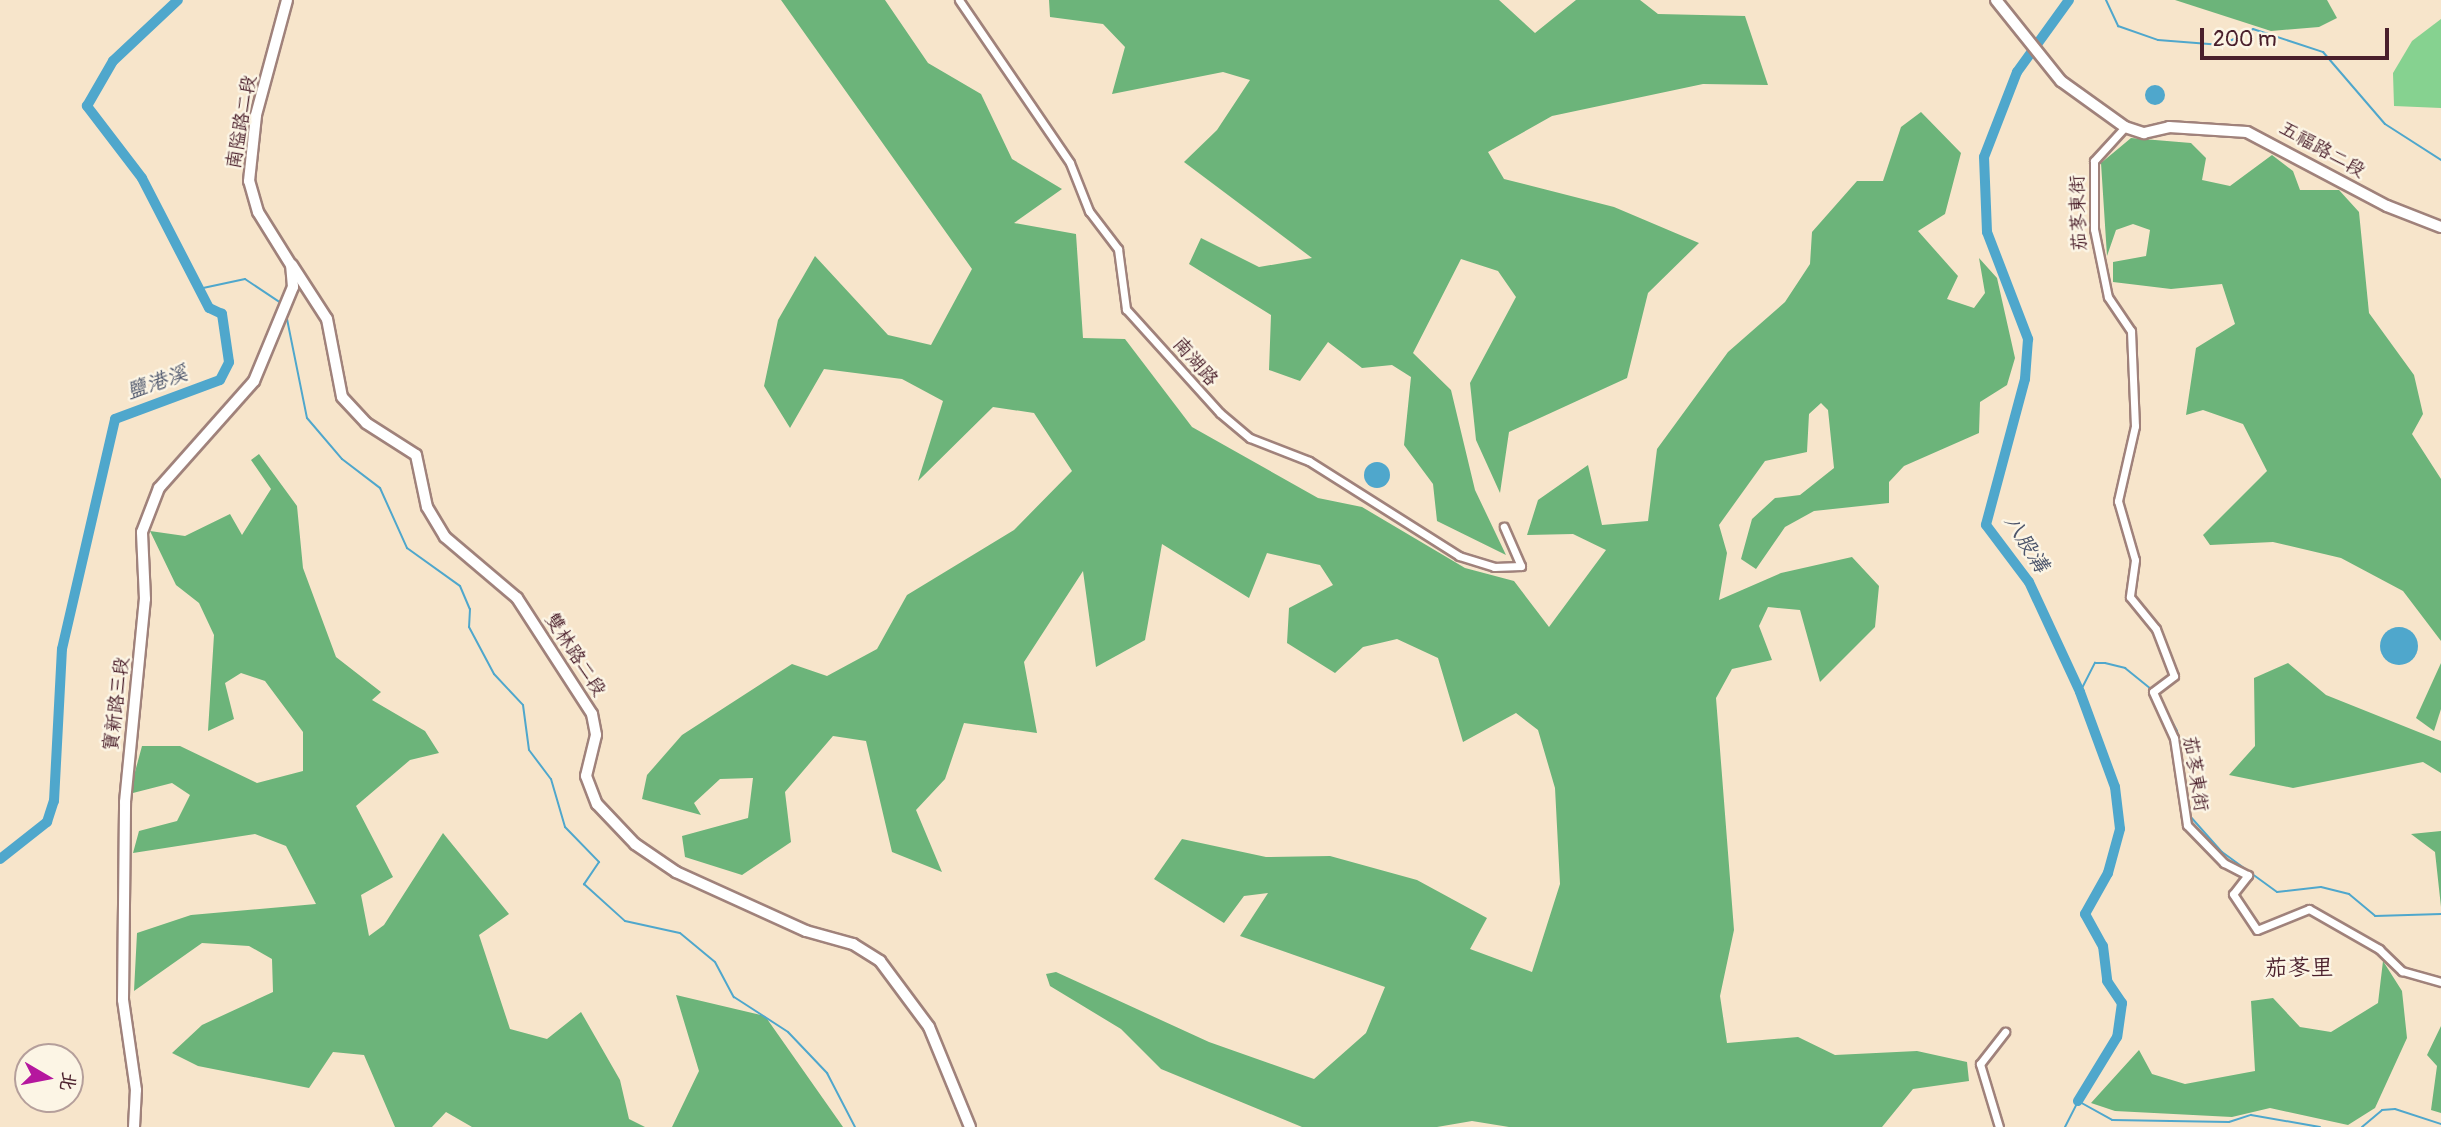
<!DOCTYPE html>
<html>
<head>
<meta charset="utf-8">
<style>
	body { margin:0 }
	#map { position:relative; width:2441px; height:1127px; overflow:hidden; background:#f7e5cb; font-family:Pangolin,"LXGW WenKai TC",sans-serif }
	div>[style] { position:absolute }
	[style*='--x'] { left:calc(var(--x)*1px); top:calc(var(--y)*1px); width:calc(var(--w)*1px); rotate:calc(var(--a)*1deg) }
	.green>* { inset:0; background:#86d290 }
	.forest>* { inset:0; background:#6cb47a }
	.water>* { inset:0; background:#4fa7cc }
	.round { border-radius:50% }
	.stream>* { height:2px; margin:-1px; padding:0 1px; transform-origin:1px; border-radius:1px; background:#4fa7cc }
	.river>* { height:10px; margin:-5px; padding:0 5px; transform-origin:5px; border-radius:5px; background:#4fa7cc }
	.roads { filter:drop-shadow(2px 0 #a0827b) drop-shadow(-2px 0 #a0827b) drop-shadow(0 2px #a0827b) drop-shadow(0 -2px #a0827b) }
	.street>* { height:7px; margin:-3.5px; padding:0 3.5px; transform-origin:3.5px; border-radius:3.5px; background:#fff }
	.secondary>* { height:10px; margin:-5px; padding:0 5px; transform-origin:5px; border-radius:5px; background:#fff }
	span { translate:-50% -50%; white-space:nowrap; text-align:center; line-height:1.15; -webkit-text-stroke:5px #fcf5e5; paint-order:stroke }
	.street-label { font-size:19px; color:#4a1f2b }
	.water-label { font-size:21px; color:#4c556b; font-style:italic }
	.quarter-label { font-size:23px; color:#4a1f2b }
	.north { position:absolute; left:14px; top:1043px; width:70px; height:70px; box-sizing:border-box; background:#fcf5e5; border:2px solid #b59f9b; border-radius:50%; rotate:100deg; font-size:19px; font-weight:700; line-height:28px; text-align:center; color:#4a1f2b }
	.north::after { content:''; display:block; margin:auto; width:24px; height:32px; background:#b5179e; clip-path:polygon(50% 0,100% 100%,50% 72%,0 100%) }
	.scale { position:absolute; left:2200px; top:28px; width:189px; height:32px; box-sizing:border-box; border:4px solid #4a1f2b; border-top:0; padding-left:9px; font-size:21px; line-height:24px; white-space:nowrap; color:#4a1f2b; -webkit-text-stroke:5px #fcf5e5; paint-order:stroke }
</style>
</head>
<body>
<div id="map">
	<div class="green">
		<div style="clip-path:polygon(2441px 19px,2441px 108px,2394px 106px,2393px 73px,2412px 41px)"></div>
	</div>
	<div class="forest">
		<div style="clip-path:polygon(781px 0,885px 0,928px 63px,981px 94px,1012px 159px,1062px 189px,1014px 223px,1076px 234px,1083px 338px,1125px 339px,1192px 427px,1318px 498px,1362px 507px,1465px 568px,1514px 581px,1549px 627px,1606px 550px,1573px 534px,1527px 535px,1538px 500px,1588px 465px,1602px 525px,1648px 521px,1657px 449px,1728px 352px,1785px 302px,1810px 264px,1812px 232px,1857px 181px,1883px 181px,1901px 127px,1921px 112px,1961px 153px,1945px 214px,1918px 231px,1958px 276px,1947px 299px,1974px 308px,1985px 293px,1979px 258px,1997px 278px,2015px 358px,2007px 385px,1980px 402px,1979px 433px,1904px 466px,1889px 482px,1889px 503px,1814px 511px,1785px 527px,1756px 569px,1741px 559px,1752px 519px,1775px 498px,1800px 495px,1834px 468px,1828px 410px,1821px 403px,1809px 414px,1807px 452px,1765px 461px,1719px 525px,1727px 553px,1719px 600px,1781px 573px,1852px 557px,1879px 586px,1875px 627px,1820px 682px,1800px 610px,1768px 607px,1759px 626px,1772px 660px,1732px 669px,1716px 698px,1734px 930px,1720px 996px,1727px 1043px,1798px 1037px,1835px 1055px,1917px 1051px,1967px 1062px,1969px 1081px,1913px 1089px,1882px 1127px,1509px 1127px,1472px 1121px,1437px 1127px,1302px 1127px,1161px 1069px,1121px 1029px,1050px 986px,1046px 974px,1056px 972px,1209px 1042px,1314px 1079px,1366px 1033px,1385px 987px,1240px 936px,1268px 893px,1244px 896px,1224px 923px,1154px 879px,1182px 839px,1266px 857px,1330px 856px,1417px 880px,1487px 918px,1470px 949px,1532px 972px,1560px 884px,1555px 788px,1538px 730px,1516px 713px,1463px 742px,1438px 658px,1397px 639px,1363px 647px,1335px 673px,1287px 643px,1289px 608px,1333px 585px,1320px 565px,1267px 553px,1249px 598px,1162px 544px,1145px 640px,1096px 667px,1083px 571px,1024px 662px,1037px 733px,964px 723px,945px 779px,916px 810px,942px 872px,892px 852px,866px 741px,833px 736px,785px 792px,791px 842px,742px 875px,685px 857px,682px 836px,748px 818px,753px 778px,720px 779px,694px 803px,701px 815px,642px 799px,647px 775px,682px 735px,792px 664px,827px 676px,877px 649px,907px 595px,1014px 530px,1072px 471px,1034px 413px,993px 407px,918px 481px,943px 401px,902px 379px,824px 369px,790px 428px,764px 386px,778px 320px,815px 256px,888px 335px,931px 345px,972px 269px)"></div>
		<div style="clip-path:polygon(1049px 0,1499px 0,1535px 33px,1576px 0,1640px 0,1658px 14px,1745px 16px,1768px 85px,1703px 84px,1552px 116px,1488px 152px,1504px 179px,1614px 207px,1699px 243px,1648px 293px,1627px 378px,1509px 432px,1500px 493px,1476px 440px,1470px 383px,1516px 297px,1498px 271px,1461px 259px,1413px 353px,1451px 390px,1475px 490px,1506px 555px,1437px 521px,1433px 484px,1404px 445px,1411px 377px,1392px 365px,1362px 368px,1328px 342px,1300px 381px,1269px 370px,1271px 315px,1189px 264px,1201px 238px,1259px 267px,1312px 258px,1184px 162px,1217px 130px,1250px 80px,1223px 72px,1112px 94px,1125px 47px,1103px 24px,1050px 17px)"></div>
		<div style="clip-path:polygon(2175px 0,2327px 0,2337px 18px,2319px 27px,2271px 31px)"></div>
		<div style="clip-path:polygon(2131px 138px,2191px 143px,2206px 158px,2202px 180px,2230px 186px,2272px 155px,2293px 171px,2300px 190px,2339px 190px,2359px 212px,2369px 313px,2414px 375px,2423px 414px,2412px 434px,2441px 479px,2441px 641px,2403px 591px,2341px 558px,2273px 542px,2210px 545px,2203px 535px,2267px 471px,2243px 424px,2203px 410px,2186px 415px,2196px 348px,2235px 324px,2222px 284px,2171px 289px,2113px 282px,2113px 262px,2146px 256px,2150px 230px,2133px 224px,2116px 230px,2107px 256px,2101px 163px)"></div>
		<div style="clip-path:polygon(259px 454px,297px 506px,303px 568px,336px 657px,381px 692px,372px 700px,425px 731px,439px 753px,410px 760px,356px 806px,393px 877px,361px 895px,369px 936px,384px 925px,443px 833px,509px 914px,479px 935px,510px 1029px,547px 1039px,581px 1012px,620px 1080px,629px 1119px,645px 1127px,472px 1127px,446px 1112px,432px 1127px,395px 1127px,364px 1055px,333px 1052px,309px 1088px,198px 1066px,172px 1053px,202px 1025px,273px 992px,272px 959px,249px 946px,202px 943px,134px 991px,137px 933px,191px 915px,316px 904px,286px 846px,255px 834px,133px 853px,139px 831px,177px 821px,190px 795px,172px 783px,129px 794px,142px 746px,180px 746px,257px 783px,303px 771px,303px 732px,265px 681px,241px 673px,225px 683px,234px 719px,208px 731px,214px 635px,199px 603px,176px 585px,150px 531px,185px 536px,230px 514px,242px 535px,271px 489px,251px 460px)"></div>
		<div style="clip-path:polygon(2288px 663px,2326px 695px,2441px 741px,2441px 773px,2423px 762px,2293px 788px,2229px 775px,2255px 746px,2254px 678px)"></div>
		<div style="clip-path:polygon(2441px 663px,2441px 709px,2434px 731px,2416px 718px)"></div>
		<div style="clip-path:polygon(2441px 831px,2441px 907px,2435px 852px,2411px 834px)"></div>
		<div style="clip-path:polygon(2383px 961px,2402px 991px,2407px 1038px,2375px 1108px,2348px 1125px,2270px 1108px,2232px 1117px,2115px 1111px,2091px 1103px,2139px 1050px,2152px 1074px,2185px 1084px,2255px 1071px,2251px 1001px,2273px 998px,2300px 1027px,2331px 1032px,2378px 1003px)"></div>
		<div style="clip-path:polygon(676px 995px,765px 1016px,843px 1127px,672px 1127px,699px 1071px)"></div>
		<div style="clip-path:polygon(2441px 1026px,2441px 1113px,2431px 1110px,2437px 1066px,2427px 1055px)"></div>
	</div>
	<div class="water">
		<div class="round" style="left:2145px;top:85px;width:20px;height:20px"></div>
		<div class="round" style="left:1364px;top:462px;width:26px;height:26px"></div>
		<div class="round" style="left:2380px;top:627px;width:38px;height:38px"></div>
	</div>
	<div class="stream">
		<div style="--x:2106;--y:0;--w:29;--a:65"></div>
		<div style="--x:2118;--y:26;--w:42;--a:19.3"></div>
		<div style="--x:2158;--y:40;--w:64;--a:4.5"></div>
		<div style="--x:2222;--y:45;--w:35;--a:-27"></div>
		<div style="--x:2253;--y:29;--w:74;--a:18.2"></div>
		<div style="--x:2323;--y:52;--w:95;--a:49.3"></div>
		<div style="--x:2385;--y:124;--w:67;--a:32.7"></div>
		<div style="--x:203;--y:288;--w:43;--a:-12.1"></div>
		<div style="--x:245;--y:279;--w:43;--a:33.7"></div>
		<div style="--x:286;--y:314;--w:106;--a:78.6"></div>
		<div style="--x:307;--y:418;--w:54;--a:49.5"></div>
		<div style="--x:342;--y:459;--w:48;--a:37.3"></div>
		<div style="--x:380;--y:488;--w:66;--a:65.8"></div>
		<div style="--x:407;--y:548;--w:65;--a:35.6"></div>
		<div style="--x:460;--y:586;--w:25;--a:67"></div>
		<div style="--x:470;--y:609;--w:18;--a:93"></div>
		<div style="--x:469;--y:627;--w:53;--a:62"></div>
		<div style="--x:494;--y:674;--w:42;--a:46.9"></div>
		<div style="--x:523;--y:705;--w:45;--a:82.4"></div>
		<div style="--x:529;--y:750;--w:36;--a:53"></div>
		<div style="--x:551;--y:779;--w:50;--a:73.7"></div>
		<div style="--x:565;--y:827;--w:49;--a:45.8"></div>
		<div style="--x:599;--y:862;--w:27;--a:124"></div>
		<div style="--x:584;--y:884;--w:55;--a:42.1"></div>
		<div style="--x:625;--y:921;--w:56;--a:12.3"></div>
		<div style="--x:680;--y:933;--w:45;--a:39.6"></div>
		<div style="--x:715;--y:962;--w:40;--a:62"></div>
		<div style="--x:734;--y:997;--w:64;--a:32.9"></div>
		<div style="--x:788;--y:1032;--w:57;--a:46.4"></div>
		<div style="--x:827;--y:1073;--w:61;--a:62.6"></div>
		<div style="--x:2080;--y:692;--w:33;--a:-63"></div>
		<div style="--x:2095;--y:663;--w:10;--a:0"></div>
		<div style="--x:2105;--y:663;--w:21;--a:14"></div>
		<div style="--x:2125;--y:668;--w:35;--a:39"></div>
		<div style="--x:2160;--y:700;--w:35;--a:61"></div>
		<div style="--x:2177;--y:731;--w:85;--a:81.9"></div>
		<div style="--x:2189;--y:815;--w:50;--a:48.3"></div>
		<div style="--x:2222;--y:852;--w:68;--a:36"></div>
		<div style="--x:2277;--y:892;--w:44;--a:-6.5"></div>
		<div style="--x:2321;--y:887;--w:29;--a:14"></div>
		<div style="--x:2349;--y:894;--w:34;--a:40"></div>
		<div style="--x:2375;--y:916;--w:66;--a:-1.7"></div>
		<div style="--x:2065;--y:1127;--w:29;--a:-63"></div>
		<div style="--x:2078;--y:1101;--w:39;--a:29"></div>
		<div style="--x:2112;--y:1120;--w:117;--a:1"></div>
		<div style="--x:2229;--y:1122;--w:23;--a:-18"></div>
		<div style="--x:2251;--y:1115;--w:70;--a:9.9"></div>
		<div style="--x:2362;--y:1127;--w:26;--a:-40"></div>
		<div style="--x:2382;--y:1110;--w:13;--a:-4"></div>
		<div style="--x:2395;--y:1109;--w:48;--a:18.1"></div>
	</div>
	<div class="river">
		<div style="--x:2069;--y:0;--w:89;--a:125.8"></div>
		<div style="--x:2017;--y:72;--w:91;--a:111.2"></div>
		<div style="--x:1984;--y:157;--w:75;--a:87.7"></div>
		<div style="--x:1987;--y:232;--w:115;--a:69"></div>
		<div style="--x:2028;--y:339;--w:40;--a:94.3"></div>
		<div style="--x:2025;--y:379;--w:151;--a:105"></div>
		<div style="--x:1986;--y:525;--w:71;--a:53"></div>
		<div style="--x:2029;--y:582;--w:121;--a:65.1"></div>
		<div style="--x:2080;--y:692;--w:101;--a:69.8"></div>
		<div style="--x:2115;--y:787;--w:42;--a:83.2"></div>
		<div style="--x:2120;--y:829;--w:46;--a:105.3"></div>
		<div style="--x:2108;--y:873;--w:47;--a:119.3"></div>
		<div style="--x:2085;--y:914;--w:37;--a:61"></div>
		<div style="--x:2103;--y:946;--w:35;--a:83"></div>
		<div style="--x:2107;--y:981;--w:27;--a:56"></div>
		<div style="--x:2122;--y:1003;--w:34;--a:98"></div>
		<div style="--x:2117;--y:1037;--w:75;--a:121.4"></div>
		<div style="--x:0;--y:859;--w:60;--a:-38.2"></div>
		<div style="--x:47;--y:822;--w:22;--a:-72"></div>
		<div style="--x:54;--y:801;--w:152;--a:-87"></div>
		<div style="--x:62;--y:649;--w:236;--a:-77"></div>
		<div style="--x:115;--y:419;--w:112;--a:-20.4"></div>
		<div style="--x:220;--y:380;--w:20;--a:-63"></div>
		<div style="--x:229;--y:362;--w:49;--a:-98.3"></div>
		<div style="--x:222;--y:314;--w:14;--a:-155"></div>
		<div style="--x:209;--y:308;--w:146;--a:-117.3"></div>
		<div style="--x:142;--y:178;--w:91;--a:-127.4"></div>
		<div style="--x:87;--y:106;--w:52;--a:-60"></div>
		<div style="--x:113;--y:61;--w:89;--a:-43.2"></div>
	</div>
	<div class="roads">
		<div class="street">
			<div style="--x:959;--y:0;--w:197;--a:55.7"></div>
			<div style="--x:1070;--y:163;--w:52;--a:68.4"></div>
			<div style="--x:1089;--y:211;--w:48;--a:52.7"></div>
			<div style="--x:1118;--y:249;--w:61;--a:82.4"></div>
			<div style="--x:1126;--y:309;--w:140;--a:47.9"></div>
			<div style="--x:1220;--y:413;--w:39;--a:40"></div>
			<div style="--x:1250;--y:438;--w:63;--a:21.3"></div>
			<div style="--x:1309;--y:461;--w:178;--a:32.3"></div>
			<div style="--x:1459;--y:556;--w:37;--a:17"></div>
			<div style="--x:1494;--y:567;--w:27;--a:-2"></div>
			<div style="--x:1521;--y:566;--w:43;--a:-113.6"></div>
			<div style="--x:2125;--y:127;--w:46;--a:132.4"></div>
			<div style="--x:2094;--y:161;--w:68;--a:90"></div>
			<div style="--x:2094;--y:229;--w:69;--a:78.4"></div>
			<div style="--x:2108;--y:297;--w:41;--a:55.9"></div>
			<div style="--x:2131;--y:331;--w:95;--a:87.6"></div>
			<div style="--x:2135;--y:426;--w:77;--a:102.8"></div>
			<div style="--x:2118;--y:501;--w:61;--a:73.9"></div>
			<div style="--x:2135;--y:560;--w:37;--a:98"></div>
			<div style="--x:2130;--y:597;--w:41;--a:50.9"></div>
			<div style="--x:2156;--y:629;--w:50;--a:69"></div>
			<div style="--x:2174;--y:676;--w:26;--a:143"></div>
			<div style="--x:2153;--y:692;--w:51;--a:65.5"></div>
			<div style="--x:2174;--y:738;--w:88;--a:81.5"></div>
			<div style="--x:2187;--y:825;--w:53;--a:45.8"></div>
			<div style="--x:2224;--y:863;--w:27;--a:27"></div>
			<div style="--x:2248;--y:875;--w:24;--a:128"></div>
			<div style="--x:2233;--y:894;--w:43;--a:56.3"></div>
			<div style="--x:2257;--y:930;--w:56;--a:-22"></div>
			<div style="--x:2309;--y:909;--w:81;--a:29.7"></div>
			<div style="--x:2379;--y:949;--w:32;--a:44"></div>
			<div style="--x:2402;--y:971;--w:41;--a:15.8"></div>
			<div style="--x:1999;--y:1127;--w:66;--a:-106.8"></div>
			<div style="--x:1980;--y:1064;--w:41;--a:-52"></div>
		</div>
		<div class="secondary">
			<div style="--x:1996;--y:0;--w:104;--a:51.3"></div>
			<div style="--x:2061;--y:81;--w:79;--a:35.7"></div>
			<div style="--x:2125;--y:127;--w:20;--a:18"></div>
			<div style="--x:2144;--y:133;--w:26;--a:-13"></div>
			<div style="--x:2169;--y:127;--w:78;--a:3.7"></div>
			<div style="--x:2247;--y:132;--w:158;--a:27.9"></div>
			<div style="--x:2387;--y:206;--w:58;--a:21.3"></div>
			<div style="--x:292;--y:265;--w:64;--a:57.1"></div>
			<div style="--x:327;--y:319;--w:79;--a:79.1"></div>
			<div style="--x:342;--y:397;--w:35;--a:47"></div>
			<div style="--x:366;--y:423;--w:59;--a:32.6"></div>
			<div style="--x:416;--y:455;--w:53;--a:78.1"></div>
			<div style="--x:427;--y:507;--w:35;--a:59"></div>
			<div style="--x:445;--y:537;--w:94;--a:40.3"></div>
			<div style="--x:517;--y:598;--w:138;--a:57.1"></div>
			<div style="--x:592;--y:714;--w:21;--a:79"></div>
			<div style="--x:596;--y:735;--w:42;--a:103.7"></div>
			<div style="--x:586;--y:776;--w:30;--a:69"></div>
			<div style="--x:597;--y:804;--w:55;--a:46.5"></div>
			<div style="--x:635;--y:844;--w:50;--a:34.3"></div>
			<div style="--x:676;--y:872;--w:143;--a:24.4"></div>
			<div style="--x:806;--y:931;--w:49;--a:15.5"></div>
			<div style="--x:853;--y:944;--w:32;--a:32"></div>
			<div style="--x:880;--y:961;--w:82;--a:53.4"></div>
			<div style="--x:929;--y:1027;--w:108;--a:67.7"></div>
			<div style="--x:134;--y:1127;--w:37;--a:-87"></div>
			<div style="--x:136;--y:1090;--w:91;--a:-98.2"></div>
			<div style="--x:123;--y:1000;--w:198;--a:-89.4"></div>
			<div style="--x:125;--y:802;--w:204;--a:-84.4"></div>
			<div style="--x:145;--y:599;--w:67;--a:-92.6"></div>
			<div style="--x:142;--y:532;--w:47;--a:-68.9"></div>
			<div style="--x:159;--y:488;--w:143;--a:-48.4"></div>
			<div style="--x:254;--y:381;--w:102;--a:-67.5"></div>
			<div style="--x:293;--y:287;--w:22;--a:-95"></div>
			<div style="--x:291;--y:265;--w:62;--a:-121.9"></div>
			<div style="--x:258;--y:212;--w:32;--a:-106"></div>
			<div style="--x:249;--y:181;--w:66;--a:-83.9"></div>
			<div style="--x:256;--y:115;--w:119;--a:-74.9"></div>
		</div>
	</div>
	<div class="street-label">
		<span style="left:242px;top:122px;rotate:-80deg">南隘路二段</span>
		<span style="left:2322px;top:150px;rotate:29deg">五福路二段</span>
		<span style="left:2079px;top:213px;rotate:-92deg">茄苳東街</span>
		<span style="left:1195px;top:362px;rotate:49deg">南湖路</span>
		<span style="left:575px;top:655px;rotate:57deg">雙林路二段</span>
		<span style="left:117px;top:704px;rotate:-83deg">寶新路三段</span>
		<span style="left:2195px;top:774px;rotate:81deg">茄苳東街</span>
	</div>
	<div class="water-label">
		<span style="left:157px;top:383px;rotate:-19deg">鹽港溪</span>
		<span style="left:2026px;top:544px;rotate:57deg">八股溝</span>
	</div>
	<div class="quarter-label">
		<span style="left:2299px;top:968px">茄苳里</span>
	</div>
	<div class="north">北</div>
	<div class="scale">200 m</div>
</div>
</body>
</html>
